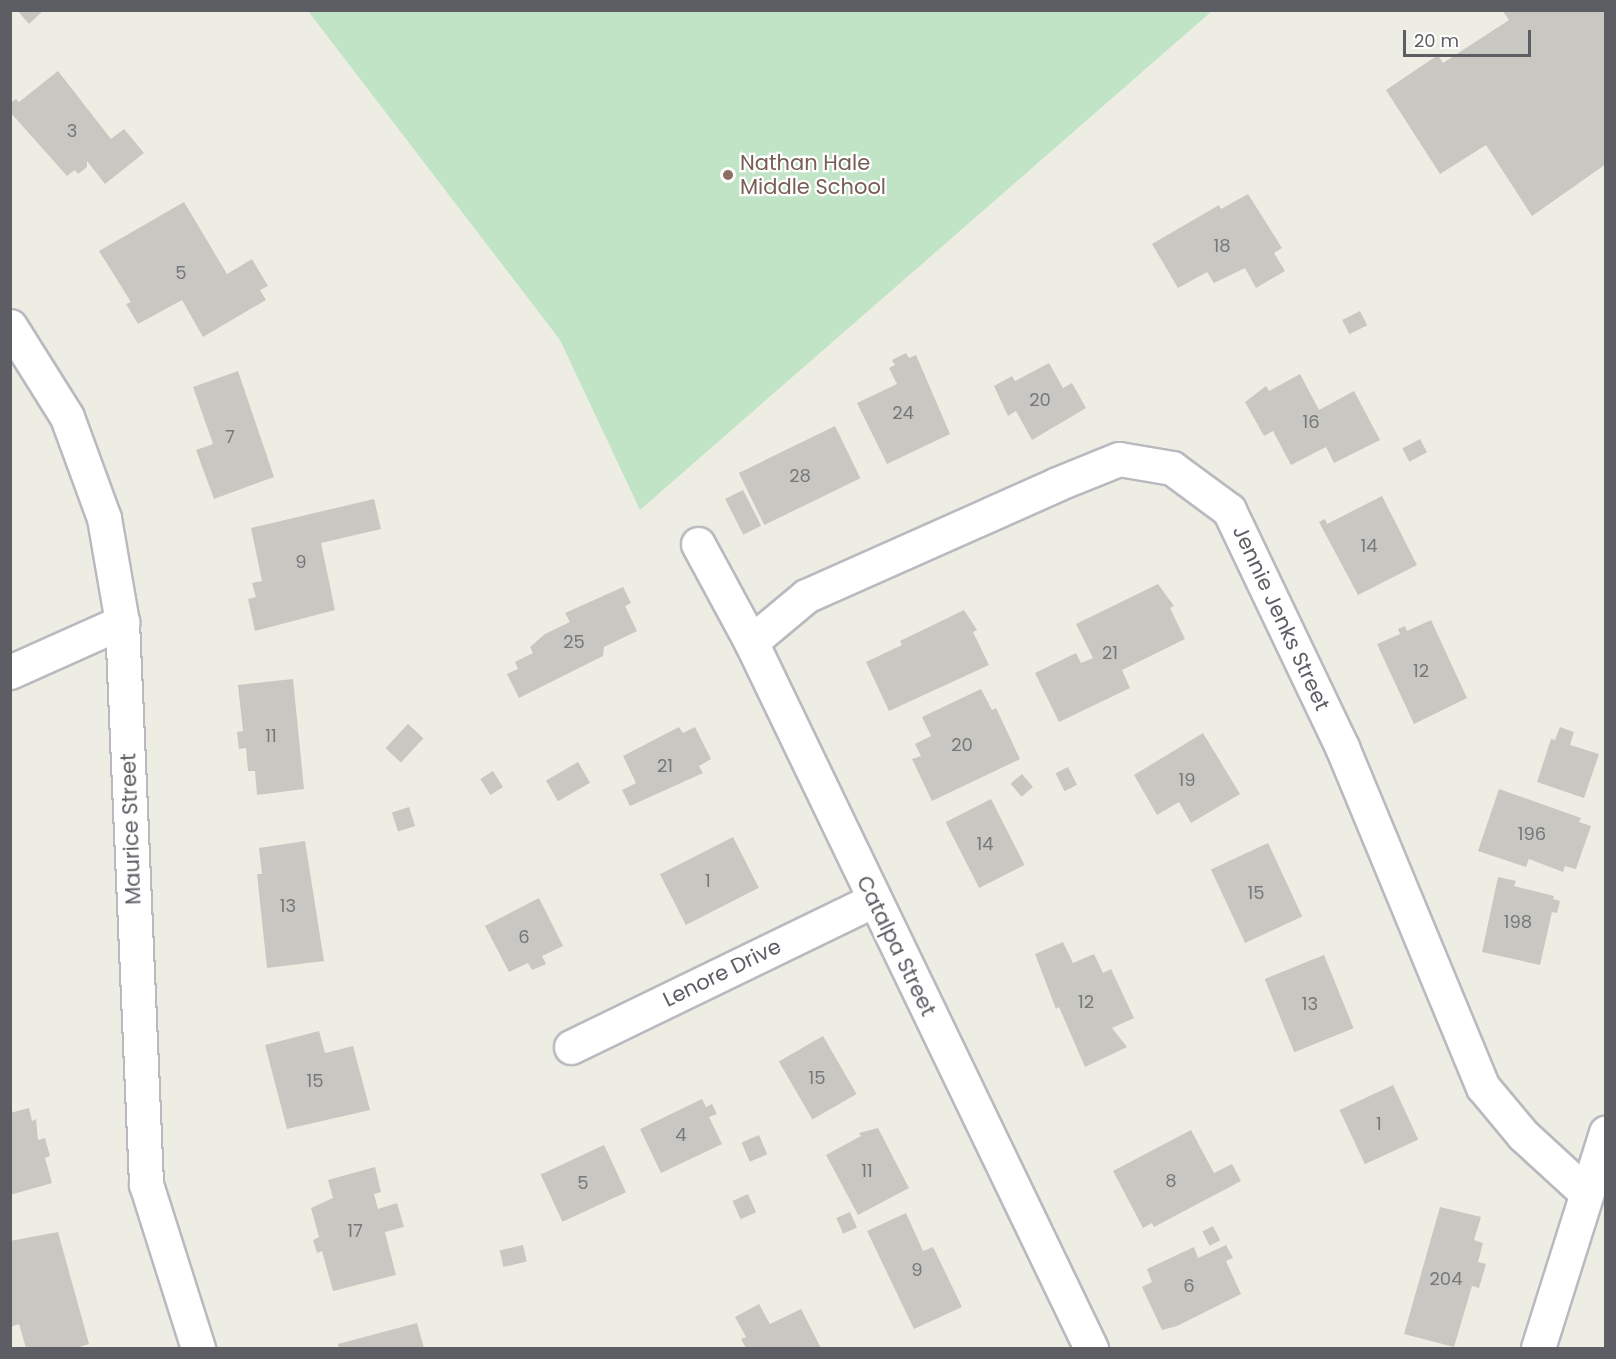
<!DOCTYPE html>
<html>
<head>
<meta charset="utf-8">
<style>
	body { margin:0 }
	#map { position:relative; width:1616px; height:1359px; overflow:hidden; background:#eeede4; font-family:Poppins,sans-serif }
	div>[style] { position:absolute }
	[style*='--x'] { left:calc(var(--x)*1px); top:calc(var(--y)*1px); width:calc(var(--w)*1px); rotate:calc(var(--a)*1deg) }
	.green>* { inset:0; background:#c1e4c6 }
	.building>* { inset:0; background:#c9c7c1; transform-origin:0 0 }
	.roads { filter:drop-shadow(2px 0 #b9babf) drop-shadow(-2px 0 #b9babf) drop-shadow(0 2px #b9babf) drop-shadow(0 -2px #b9babf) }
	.street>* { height:33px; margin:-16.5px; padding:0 16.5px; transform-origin:16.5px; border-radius:16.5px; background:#fff }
	.secondary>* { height:33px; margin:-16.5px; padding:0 16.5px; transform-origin:16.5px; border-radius:16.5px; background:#fff }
	.dots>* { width:16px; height:16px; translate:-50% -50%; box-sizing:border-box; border:3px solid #fff; border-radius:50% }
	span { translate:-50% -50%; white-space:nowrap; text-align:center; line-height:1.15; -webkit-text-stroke:4.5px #fff; paint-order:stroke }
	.number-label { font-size:18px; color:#77787b }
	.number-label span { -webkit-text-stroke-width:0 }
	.education-label { font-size:21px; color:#785e54 }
	.left { translate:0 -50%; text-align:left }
	.street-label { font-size:21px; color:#5c5e64 }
	.frame { position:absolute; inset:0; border:12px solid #5c5e64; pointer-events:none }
	.scale { position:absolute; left:1403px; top:30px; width:128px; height:27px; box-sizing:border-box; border:3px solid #5c5e64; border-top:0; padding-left:8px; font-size:18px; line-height:21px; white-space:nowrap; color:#5c5e64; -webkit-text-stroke:4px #fff; paint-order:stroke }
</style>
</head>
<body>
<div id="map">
	<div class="green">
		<div style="clip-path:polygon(308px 11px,1212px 11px,640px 510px,560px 340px)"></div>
	</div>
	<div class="building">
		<div style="clip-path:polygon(17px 10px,44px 10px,29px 24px)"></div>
		<div style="clip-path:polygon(1502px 10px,1606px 10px,1606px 164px,1532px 216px,1486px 145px,1440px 174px,1386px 90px,1438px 55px,1443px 63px,1509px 20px)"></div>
		<div style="clip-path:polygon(58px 71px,111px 139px,124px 129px,144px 153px,105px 184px,87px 161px,87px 167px,78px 174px,75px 170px,67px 176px,10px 112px,10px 103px,16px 99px,19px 102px)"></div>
		<div style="clip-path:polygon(1248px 194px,1282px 248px,1274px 253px,1285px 271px,1256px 288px,1245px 268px,1214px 283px,1207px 272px,1178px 288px,1152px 244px,1219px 205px,1221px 209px)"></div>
		<div style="clip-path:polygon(184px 202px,227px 274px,252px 259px,268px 286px,260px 290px,266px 300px,203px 337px,182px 300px,138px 324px,126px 304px,131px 302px,99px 251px)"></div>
		<div style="left:1360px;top:311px;width:16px;height:20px;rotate:63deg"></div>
		<div style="clip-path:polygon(906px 353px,909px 358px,916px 355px,950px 434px,887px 464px,857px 403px,897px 384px,889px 368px,895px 365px,892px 360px)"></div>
		<div style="clip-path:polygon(1049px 363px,1063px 388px,1072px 383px,1086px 408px,1032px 440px,1016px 411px,1008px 416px,994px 386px,1012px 376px,1015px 381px)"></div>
		<div style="clip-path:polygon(238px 371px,274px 477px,214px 499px,196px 450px,213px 444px,193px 387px)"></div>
		<div style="clip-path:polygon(1300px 374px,1319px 410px,1354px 391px,1380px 440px,1334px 463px,1326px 447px,1291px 465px,1273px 431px,1264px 436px,1245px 402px,1266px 386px,1269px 391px)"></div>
		<div style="left:835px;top:426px;width:58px;height:107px;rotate:64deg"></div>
		<div style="left:1420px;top:439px;width:15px;height:20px;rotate:62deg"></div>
		<div style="left:743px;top:490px;width:40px;height:20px;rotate:63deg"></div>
		<div style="clip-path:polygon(1382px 496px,1417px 565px,1358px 595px,1319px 522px,1325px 519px,1327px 524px)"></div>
		<div style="clip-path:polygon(374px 499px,381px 529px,321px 543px,335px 610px,255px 631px,248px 599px,256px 597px,252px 583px,262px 581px,251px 528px)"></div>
		<div style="clip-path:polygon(1158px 584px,1174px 606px,1170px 608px,1185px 639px,1122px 670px,1130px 688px,1059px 722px,1035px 673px,1076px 653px,1081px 663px,1093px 658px,1076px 624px)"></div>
		<div style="clip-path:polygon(623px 587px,631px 603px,625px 606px,637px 631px,604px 647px,603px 656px,519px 698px,507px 674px,518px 669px,515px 662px,533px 653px,530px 647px,545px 634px,570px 622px,565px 613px)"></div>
		<div style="clip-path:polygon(964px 610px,977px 630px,973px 632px,989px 665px,889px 711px,866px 662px,902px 645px,900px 641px)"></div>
		<div style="clip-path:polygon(1431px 620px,1467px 698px,1414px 724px,1377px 644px,1400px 634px,1398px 629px,1405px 626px,1407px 631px)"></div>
		<div style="clip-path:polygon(293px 679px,304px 789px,257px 795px,255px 771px,248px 771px,246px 748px,239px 749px,237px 732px,243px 731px,238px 685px)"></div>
		<div style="clip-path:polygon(981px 689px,992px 710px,996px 708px,1020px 759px,932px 801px,912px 759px,921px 756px,915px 744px,931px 736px,922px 717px)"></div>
		<div style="left:408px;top:724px;width:21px;height:33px;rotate:43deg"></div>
		<div style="clip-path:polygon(679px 727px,683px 733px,695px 727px,711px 759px,699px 766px,703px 773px,630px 806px,622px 790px,636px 783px,623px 756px)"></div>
		<div style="clip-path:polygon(1560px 727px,1574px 732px,1570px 745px,1599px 754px,1584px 798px,1537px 782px,1551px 739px,1555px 740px)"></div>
		<div style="clip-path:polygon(1203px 733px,1240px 794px,1191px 823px,1179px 802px,1157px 815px,1134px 775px)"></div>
		<div style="left:578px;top:762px;width:24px;height:37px;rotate:60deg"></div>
		<div style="left:1068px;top:767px;width:20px;height:14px;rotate:63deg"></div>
		<div style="left:493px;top:771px;width:19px;height:15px;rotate:58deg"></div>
		<div style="left:1022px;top:774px;width:17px;height:15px;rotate:50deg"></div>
		<div style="clip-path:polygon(1499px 789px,1581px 818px,1579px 822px,1591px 826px,1576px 869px,1565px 866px,1563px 872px,1529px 859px,1526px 867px,1478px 851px)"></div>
		<div style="left:991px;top:799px;width:74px;height:51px;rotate:63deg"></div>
		<div style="left:409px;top:807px;width:20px;height:18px;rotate:72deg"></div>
		<div style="left:733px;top:837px;width:57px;height:82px;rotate:63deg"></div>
		<div style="clip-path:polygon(305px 841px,324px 961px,267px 968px,257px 874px,262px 874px,259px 848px)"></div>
		<div style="left:1268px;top:843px;width:81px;height:63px;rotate:65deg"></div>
		<div style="clip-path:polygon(1498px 877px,1516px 881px,1514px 886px,1554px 896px,1553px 899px,1560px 901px,1557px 913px,1552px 912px,1540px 965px,1482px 952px)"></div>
		<div style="clip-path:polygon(539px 898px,563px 946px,542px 956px,546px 964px,532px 970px,528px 963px,509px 972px,485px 926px)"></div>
		<div style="clip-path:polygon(1063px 942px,1073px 963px,1094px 954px,1103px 973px,1111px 969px,1134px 1018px,1112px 1028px,1127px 1047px,1085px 1067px,1059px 1007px,1056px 1009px,1035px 954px)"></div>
		<div style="left:1324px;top:955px;width:79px;height:64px;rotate:68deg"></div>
		<div style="clip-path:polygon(319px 1031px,325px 1053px,353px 1046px,370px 1110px,287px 1129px,265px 1045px)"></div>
		<div style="left:823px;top:1036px;width:67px;height:51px;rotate:60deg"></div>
		<div style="left:1393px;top:1085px;width:60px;height:59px;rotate:65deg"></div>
		<div style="clip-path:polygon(702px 1099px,706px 1107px,712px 1104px,717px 1114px,709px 1117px,722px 1144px,661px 1173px,640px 1129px)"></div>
		<div style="clip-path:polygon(29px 1108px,32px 1121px,36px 1119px,38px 1140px,45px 1138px,50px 1156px,45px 1158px,52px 1183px,10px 1195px,10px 1113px)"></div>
		<div style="clip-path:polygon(878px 1128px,909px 1188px,858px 1215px,826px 1155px,861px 1136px,859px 1133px)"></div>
		<div style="clip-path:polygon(1191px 1130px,1214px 1173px,1232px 1164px,1241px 1181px,1154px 1227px,1152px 1223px,1143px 1228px,1113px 1171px)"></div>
		<div style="left:759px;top:1135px;width:21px;height:19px;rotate:67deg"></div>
		<div style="left:604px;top:1145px;width:52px;height:70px;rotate:65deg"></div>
		<div style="clip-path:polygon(375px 1167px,381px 1192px,374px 1194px,378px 1209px,397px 1203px,404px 1227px,385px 1232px,396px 1275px,333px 1291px,322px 1251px,317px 1253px,313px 1240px,319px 1237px,311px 1208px,333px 1198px,328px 1180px)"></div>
		<div style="left:748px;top:1194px;width:20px;height:17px;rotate:66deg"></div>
		<div style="clip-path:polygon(1440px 1207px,1481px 1217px,1474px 1240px,1483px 1243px,1478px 1262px,1486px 1264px,1479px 1288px,1472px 1286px,1454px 1347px,1404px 1334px)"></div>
		<div style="left:850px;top:1212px;width:17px;height:15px;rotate:66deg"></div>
		<div style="clip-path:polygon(906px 1213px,923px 1251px,933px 1247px,962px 1307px,914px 1329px,867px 1231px)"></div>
		<div style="left:1213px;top:1226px;width:16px;height:12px;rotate:63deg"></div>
		<div style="clip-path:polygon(58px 1232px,89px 1344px,76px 1348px,26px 1348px,19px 1324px,10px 1327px,10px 1241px)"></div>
		<div style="left:523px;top:1245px;width:17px;height:24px;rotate:77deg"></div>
		<div style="clip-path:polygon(1226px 1245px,1233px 1258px,1226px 1261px,1241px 1294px,1177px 1326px,1162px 1330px,1142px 1287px,1152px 1282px,1147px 1269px,1194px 1247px,1198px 1258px)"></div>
		<div style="clip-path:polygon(759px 1304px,770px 1324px,801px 1309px,821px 1348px,746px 1348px,741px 1339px,746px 1337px,735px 1317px)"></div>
		<div style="clip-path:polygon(417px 1323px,424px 1348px,339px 1348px,338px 1344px)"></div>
	</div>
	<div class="roads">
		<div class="street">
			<div style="--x:10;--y:326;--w:107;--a:57.9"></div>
			<div style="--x:67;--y:417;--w:108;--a:69.9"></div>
			<div style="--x:104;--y:518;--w:106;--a:80.2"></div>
			<div style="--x:122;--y:622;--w:563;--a:87.55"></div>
			<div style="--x:146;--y:1184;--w:172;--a:72.4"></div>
			<div style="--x:698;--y:544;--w:111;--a:61.6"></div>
			<div style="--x:751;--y:642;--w:784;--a:64.29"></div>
			<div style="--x:751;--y:642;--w:72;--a:-39.9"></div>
			<div style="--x:806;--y:596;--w:275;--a:-24"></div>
			<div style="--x:1057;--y:484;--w:67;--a:-22"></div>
			<div style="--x:1119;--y:459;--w:54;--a:9.6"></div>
			<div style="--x:1172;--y:468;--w:71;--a:36.4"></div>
			<div style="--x:1229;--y:510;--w:263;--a:64.5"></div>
			<div style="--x:1342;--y:747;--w:368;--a:67.5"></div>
			<div style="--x:1483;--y:1087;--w:62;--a:50.2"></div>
			<div style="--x:1523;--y:1135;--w:86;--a:42.6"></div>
			<div style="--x:10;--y:672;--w:123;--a:-24.1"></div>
			<div style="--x:571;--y:1047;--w:337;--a:-25.9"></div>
		</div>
		<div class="secondary">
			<div style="--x:1538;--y:1348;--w:226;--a:-72.5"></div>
		</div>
	</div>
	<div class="dots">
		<div style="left:728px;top:175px;background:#8d6e63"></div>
	</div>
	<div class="number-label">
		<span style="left:72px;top:131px">3</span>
		<span style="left:1222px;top:246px">18</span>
		<span style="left:181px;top:273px">5</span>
		<span style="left:1040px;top:400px">20</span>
		<span style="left:903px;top:413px">24</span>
		<span style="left:1311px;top:422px">16</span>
		<span style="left:230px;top:437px">7</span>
		<span style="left:800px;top:476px">28</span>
		<span style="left:1369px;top:546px">14</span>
		<span style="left:301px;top:562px">9</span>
		<span style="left:574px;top:642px">25</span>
		<span style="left:1110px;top:653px">21</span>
		<span style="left:1421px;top:671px">12</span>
		<span style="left:271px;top:736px">11</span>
		<span style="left:962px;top:745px">20</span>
		<span style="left:665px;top:766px">21</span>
		<span style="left:1187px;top:780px">19</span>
		<span style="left:1532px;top:834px">196</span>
		<span style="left:985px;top:844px">14</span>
		<span style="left:708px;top:881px">1</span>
		<span style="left:1256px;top:893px">15</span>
		<span style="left:288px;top:906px">13</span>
		<span style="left:1518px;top:922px">198</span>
		<span style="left:524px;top:937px">6</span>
		<span style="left:1086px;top:1002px">12</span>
		<span style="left:1310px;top:1004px">13</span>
		<span style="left:817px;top:1078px">15</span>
		<span style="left:315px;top:1081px">15</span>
		<span style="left:1379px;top:1124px">1</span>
		<span style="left:681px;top:1135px">4</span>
		<span style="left:867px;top:1171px">11</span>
		<span style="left:1171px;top:1181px">8</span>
		<span style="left:583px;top:1183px">5</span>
		<span style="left:355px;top:1231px">17</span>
		<span style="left:917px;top:1270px">9</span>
		<span style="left:1446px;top:1279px">204</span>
		<span style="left:1189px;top:1286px">6</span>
	</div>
	<div class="education-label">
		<span class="left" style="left:740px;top:175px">Nathan Hale<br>Middle School</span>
	</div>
	<div class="street-label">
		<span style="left:1281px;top:618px;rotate:65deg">Jennie Jenks Street</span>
		<span style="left:131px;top:829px;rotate:-92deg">Maurice Street</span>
		<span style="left:896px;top:946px;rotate:64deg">Catalpa Street</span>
		<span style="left:722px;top:973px;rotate:-26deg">Lenore Drive</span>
	</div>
	<div class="frame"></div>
	<div class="scale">20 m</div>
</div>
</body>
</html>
